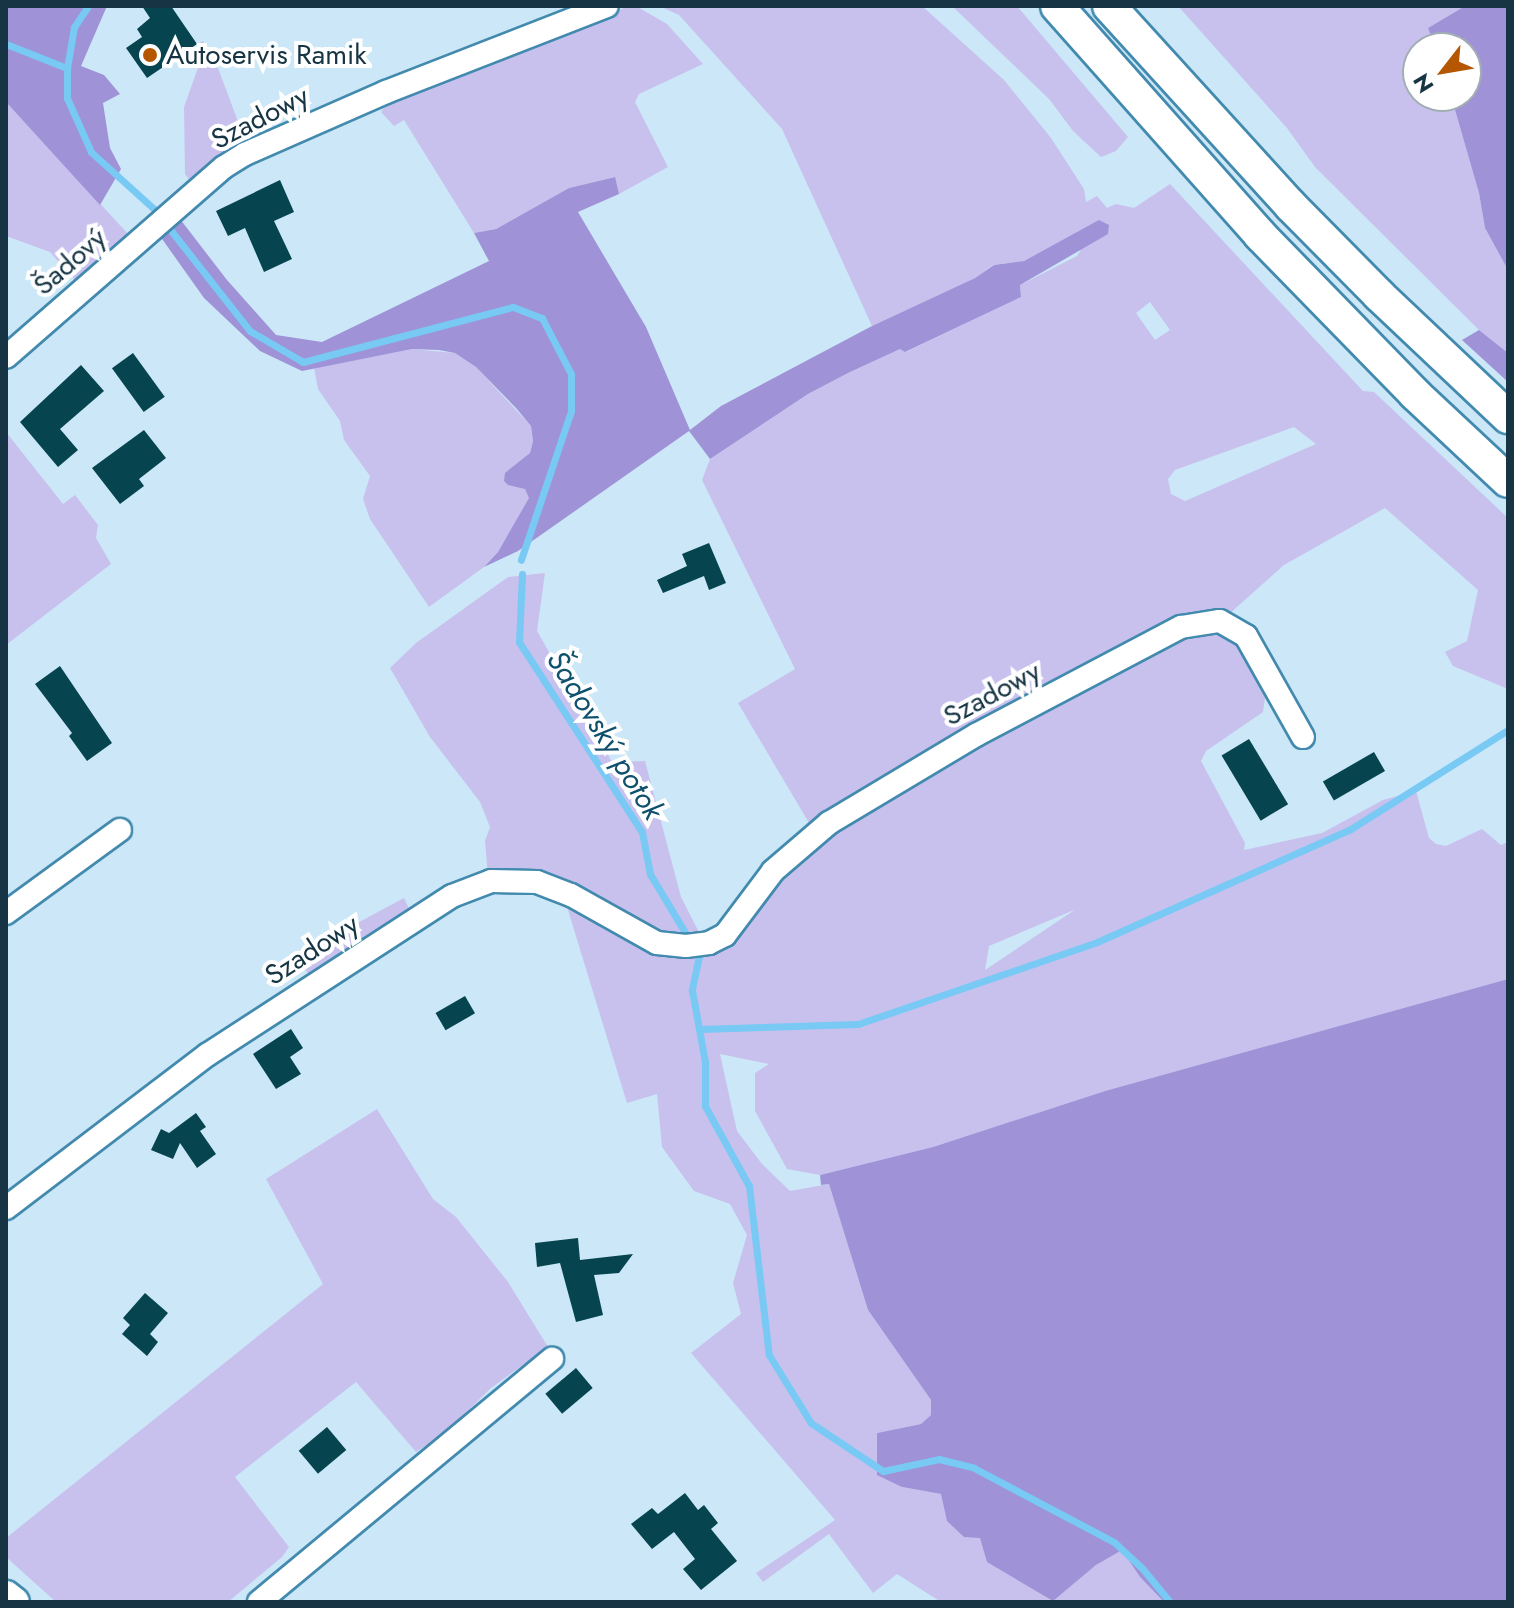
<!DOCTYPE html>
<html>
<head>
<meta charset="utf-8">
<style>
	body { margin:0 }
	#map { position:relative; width:1514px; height:1608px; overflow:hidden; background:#cce7f7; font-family:Jost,sans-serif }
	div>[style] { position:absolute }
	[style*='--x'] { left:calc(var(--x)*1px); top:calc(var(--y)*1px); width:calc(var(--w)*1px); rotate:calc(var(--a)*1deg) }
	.green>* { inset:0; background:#c8c1ee }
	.forest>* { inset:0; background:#9f92d7 }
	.stream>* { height:7px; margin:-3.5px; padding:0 3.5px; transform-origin:3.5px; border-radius:3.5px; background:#78c9f4 }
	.building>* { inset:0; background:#06454f; transform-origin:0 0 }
	.roads { filter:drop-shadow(2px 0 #428aae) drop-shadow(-2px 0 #428aae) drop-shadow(0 2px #428aae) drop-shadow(0 -2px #428aae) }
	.minor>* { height:22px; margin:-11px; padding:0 11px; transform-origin:11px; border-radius:11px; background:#fff }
	.major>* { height:28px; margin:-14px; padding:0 14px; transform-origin:14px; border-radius:14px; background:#fff }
	.highway>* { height:32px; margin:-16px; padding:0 16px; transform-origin:16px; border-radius:16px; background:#fff }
	.dots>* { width:22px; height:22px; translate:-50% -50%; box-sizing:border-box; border:4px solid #fff; border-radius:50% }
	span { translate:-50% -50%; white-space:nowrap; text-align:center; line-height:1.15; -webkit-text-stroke:8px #fff; paint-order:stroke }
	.poi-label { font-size:28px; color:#163443 }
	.left { translate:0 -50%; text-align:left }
	.street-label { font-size:28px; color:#163443 }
	.water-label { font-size:30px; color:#0e506d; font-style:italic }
	.frame { position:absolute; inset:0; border:8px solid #163443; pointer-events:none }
	.north { position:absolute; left:1402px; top:32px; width:80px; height:80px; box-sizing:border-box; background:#fff; border:2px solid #a2aeb4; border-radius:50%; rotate:239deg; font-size:22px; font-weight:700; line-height:32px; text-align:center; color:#163443 }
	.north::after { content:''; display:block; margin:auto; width:28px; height:36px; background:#b45700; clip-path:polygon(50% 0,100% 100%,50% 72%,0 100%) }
</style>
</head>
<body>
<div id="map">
	<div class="green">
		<div style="clip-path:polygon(628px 6px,636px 6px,667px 24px,703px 64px,639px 94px,635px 102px,668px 167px,619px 194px,614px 177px,569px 188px,496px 229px,474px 233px,404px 120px,394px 126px,381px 112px,390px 99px,588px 25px)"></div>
		<div style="clip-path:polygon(evenodd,659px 6px,922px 6px,1004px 80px,1051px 138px,1084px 189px,1086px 202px,1097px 196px,1107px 208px,1116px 204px,1134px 208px,1170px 184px,1363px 391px,1374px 392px,1508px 518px,1508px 689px,1453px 666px,1445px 652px,1467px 641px,1478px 590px,1385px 508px,1284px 565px,1228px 615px,812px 828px,738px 703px,795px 669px,702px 480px,710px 459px,808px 394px,848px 373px,900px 349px,906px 352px,1021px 297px,1020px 285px,1077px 256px,1099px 221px,1024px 261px,993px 265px,975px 278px,872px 326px,782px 129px,679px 15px,659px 6px,1150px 302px,1170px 330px,1155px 340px,1136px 313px,1150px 302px,659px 6px,1294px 427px,1316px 444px,1185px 501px,1171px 494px,1168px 479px,1175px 470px,1294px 427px)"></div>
		<div style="clip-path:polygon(952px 6px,1017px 6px,1128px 137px,1116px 151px,1101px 157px,1073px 131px,1049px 99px)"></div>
		<div style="clip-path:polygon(1178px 6px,1465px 6px,1428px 28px,1435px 48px,1418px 48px,1418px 96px,1451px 96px,1479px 193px,1485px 228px,1508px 270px,1508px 353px,1479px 330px,1315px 167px,1287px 128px)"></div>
		<div style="clip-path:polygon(203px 41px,218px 68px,246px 143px,209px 165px,191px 182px,185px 174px,184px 107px,203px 54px,197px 44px)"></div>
		<div style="clip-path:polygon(6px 102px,130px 236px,75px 280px,50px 252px,6px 236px)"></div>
		<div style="clip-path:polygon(412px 349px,455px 353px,476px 367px,531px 426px,533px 441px,530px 453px,519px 465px,530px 498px,498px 552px,484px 567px,429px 607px,370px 519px,363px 499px,370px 476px,344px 440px,340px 421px,318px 389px,314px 368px)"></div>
		<div style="clip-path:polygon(6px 432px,63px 504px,75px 495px,98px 525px,96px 538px,111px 564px,6px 645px)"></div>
		<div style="clip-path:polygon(evenodd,545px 573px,537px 631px,612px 762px,645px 761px,681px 897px,703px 940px,744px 928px,793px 867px,817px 844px,886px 798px,1081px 690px,1188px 635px,1202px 632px,1223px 634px,1243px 650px,1265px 698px,1263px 712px,1206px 751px,1201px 761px,1245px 843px,1244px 850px,1322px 833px,1383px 800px,1416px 791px,1429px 838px,1436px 844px,1446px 846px,1482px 829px,1501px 845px,1508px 842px,1508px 979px,1105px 1091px,933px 1147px,820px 1175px,787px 1169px,755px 1111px,755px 1073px,769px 1064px,720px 1054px,737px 1131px,762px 1164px,790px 1191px,829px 1184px,868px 1310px,931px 1400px,931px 1415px,921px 1424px,877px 1433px,902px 1487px,941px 1494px,980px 1538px,1052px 1601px,1096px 1565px,1122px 1549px,1140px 1577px,1164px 1602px,941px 1602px,897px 1574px,873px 1593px,829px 1534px,763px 1582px,756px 1573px,835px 1520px,691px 1353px,741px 1314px,733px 1283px,747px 1235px,730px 1204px,694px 1191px,662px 1147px,657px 1094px,627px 1103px,568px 910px,554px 879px,488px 876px,485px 841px,490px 827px,480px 802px,430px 737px,390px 668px,416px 643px,508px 577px,545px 573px,1074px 910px,1073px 911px,985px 970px,989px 946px,1074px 910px)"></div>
		<div style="clip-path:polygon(404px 898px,410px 911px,310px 976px,303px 966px,322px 942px)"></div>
		<div style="clip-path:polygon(377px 1109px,433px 1199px,456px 1217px,508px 1282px,548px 1347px,491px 1388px,444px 1434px,416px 1452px,356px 1382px,235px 1477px,289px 1547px,282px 1557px,228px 1602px,56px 1602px,6px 1557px,6px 1538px,323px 1284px,266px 1179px)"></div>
	</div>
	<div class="forest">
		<div style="clip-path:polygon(6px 6px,107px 6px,81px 66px,104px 75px,120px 94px,103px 103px,110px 148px,121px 169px,100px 205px,6px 102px)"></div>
		<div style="clip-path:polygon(1465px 6px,1508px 6px,1508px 270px,1485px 228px,1479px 193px,1451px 96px,1466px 96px,1466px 48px,1435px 48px,1428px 28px)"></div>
		<div style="clip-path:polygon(615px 177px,619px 194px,578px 212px,646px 327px,690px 430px,721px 406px,872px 326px,975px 278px,994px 265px,1024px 261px,1099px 220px,1109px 225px,1108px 234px,1020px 285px,1021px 297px,905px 352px,900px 349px,848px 373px,808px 394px,710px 459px,689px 431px,518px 551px,484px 567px,498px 552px,529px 498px,525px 489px,508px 485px,504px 481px,505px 473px,530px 453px,533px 441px,531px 426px,516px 408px,476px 367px,455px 353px,439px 350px,412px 349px,302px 371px,260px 351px,204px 298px,160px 236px,180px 219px,227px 280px,276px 335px,322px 342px,489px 261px,474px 233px,496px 229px,569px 188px)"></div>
		<div style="clip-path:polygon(1479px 330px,1508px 353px,1508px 382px,1462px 340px)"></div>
		<div style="clip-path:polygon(1508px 979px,1508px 1602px,1164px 1602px,1140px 1577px,1122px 1550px,1096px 1565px,1053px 1601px,987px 1562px,980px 1538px,964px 1537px,947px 1521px,941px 1494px,902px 1487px,877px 1475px,877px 1433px,921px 1424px,931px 1415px,931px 1400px,868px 1310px,829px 1184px,821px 1185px,820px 1175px,933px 1147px,1105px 1091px)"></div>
	</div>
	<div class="stream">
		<div style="--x:6;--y:44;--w:66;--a:21.5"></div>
		<div style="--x:67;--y:68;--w:30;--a:90"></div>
		<div style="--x:67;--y:98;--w:59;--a:66"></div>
		<div style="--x:91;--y:152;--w:85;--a:42.1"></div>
		<div style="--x:154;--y:209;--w:155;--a:51.8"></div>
		<div style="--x:250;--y:331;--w:61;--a:30.3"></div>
		<div style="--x:303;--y:362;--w:217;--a:-14.7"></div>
		<div style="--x:513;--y:307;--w:31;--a:21"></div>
		<div style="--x:542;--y:318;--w:63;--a:62.6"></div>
		<div style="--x:571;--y:374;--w:37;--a:90"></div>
		<div style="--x:571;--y:411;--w:157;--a:108.6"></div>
		<div style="--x:67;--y:68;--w:42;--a:-80.3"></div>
		<div style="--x:74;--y:27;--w:25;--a:-56"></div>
		<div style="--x:522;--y:574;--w:68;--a:92.5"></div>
		<div style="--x:519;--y:642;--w:226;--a:57.1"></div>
		<div style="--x:642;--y:832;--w:43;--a:79.2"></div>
		<div style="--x:650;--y:874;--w:96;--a:59.1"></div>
		<div style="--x:699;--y:956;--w:35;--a:102"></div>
		<div style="--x:692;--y:990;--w:73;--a:79.8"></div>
		<div style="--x:705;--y:1062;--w:44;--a:90"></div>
		<div style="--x:705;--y:1106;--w:91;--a:61.2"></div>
		<div style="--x:749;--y:1186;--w:170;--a:83.3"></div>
		<div style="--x:769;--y:1355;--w:80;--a:58.3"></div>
		<div style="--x:811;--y:1423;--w:87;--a:33.7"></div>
		<div style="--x:883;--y:1471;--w:57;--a:-12.1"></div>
		<div style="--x:939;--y:1459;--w:36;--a:14"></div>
		<div style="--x:974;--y:1468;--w:158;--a:27.9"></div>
		<div style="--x:1114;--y:1542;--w:38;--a:43"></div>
		<div style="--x:1142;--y:1568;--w:44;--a:50.5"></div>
		<div style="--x:699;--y:1029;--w:159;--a:-1.8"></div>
		<div style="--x:858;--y:1024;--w:253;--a:-18.9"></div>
		<div style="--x:1097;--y:942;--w:276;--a:-24"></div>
		<div style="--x:1349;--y:830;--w:188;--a:-32.2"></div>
	</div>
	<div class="building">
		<div style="clip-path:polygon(142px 6px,171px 6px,197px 44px,147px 78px,126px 48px,142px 37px,137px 29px,150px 18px)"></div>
		<div style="clip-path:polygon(280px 180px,294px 212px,274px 221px,292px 259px,264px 272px,245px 228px,228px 236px,216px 211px)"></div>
		<div style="left:133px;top:353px;width:54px;height:26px;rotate:54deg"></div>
		<div style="clip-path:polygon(81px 365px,104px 391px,60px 429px,78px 450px,58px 467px,20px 422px)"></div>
		<div style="clip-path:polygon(144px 430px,166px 458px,139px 479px,144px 486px,120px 504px,92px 468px)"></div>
		<div style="clip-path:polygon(709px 543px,726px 583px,709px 590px,704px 576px,663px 593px,657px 580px,687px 566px,682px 554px)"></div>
		<div style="clip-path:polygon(60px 666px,112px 743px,87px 761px,69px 736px,72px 733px,35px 684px)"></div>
		<div style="left:1249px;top:739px;width:76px;height:32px;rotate:59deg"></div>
		<div style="left:1374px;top:752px;width:22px;height:59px;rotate:60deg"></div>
		<div style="left:465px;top:996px;width:20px;height:34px;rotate:60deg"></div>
		<div style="clip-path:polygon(291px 1029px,303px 1048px,290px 1057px,301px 1074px,276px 1089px,253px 1054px)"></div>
		<div style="clip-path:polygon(196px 1113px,206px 1127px,200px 1131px,216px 1154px,197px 1168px,180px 1143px,173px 1159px,151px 1150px,161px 1129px,169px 1133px)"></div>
		<div style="clip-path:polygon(578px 1238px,580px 1260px,633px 1254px,619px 1273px,594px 1275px,603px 1315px,576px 1322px,560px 1263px,537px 1267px,535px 1243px)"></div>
		<div style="clip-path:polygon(145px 1293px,168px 1313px,150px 1334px,158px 1342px,147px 1356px,122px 1334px,130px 1325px,123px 1318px)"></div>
		<div style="left:576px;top:1368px;width:26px;height:40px;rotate:50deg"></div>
		<div style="left:327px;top:1427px;width:30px;height:37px;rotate:50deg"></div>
		<div style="clip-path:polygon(685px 1493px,698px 1510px,704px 1505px,718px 1523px,711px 1529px,737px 1561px,701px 1590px,683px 1569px,695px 1559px,674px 1532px,652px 1549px,631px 1524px,652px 1508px,658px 1514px)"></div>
	</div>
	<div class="roads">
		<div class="minor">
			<div style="--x:6;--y:357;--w:289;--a:-41.1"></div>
			<div style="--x:224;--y:167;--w:25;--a:-32"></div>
			<div style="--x:245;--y:154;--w:154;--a:-23.7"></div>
			<div style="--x:386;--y:92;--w:237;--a:-21.3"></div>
			<div style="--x:6;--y:913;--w:141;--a:-36.1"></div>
			<div style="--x:6;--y:1208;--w:253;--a:-37.3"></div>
			<div style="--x:207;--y:1055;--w:292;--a:-33"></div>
			<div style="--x:452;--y:896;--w:42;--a:-21"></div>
			<div style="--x:491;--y:881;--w:46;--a:1.2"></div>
			<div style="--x:537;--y:882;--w:36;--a:21"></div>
			<div style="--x:571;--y:895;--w:98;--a:29.2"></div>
			<div style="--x:657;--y:943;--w:29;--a:6"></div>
			<div style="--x:686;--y:946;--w:23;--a:-7"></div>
			<div style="--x:709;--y:943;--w:18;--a:-27"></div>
			<div style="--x:725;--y:935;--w:80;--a:-53.1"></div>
			<div style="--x:773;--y:871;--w:74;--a:-40.6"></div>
			<div style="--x:829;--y:823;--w:171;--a:-30.9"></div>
			<div style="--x:976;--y:735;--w:232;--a:-27.8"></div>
			<div style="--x:1181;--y:627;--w:39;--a:-9"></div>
			<div style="--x:1220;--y:621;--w:30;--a:30"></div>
			<div style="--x:1246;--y:636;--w:116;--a:60.6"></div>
			<div style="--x:259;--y:1602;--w:381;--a:-39.7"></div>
		</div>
		<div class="major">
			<div style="--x:6;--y:1595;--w:11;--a:38"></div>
		</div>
		<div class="highway">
			<div style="--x:1057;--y:6;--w:306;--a:48.4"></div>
			<div style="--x:1260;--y:235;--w:222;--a:45.7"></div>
			<div style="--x:1415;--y:394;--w:127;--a:43.1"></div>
			<div style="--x:1109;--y:6;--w:270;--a:47.7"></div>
			<div style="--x:1291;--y:206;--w:125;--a:45.3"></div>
			<div style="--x:1379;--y:295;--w:178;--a:43.4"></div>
		</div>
	</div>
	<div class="dots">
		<div style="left:150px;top:55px;background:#b45700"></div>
	</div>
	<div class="poi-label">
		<span class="left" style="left:166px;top:55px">Autoservis Ramik</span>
	</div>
	<div class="street-label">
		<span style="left:260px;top:118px;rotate:-27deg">Szadowy</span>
		<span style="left:70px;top:262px;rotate:-41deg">Šadový</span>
		<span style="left:992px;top:694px;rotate:-28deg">Szadowy</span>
		<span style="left:312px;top:950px;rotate:-33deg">Szadowy</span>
	</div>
	<div class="water-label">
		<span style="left:605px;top:735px;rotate:58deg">Šadovský potok</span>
	</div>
	<div class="frame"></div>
	<div class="north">N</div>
</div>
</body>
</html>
